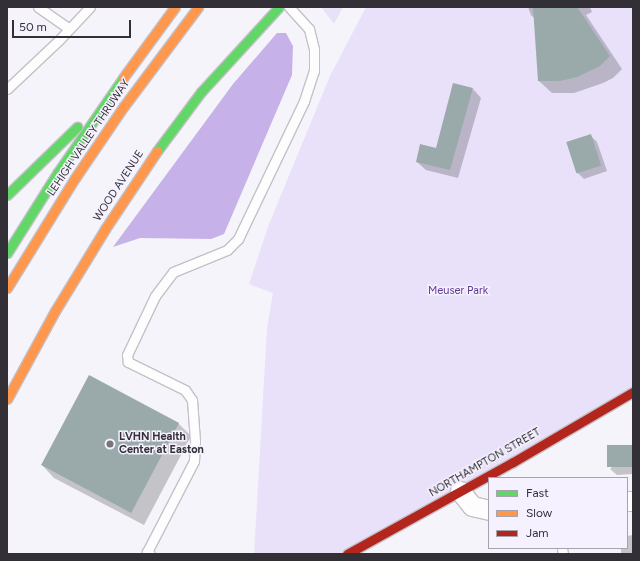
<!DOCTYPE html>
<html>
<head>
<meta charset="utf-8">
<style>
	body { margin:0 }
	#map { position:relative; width:640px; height:561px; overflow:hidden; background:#f6f4fb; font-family:Figtree,sans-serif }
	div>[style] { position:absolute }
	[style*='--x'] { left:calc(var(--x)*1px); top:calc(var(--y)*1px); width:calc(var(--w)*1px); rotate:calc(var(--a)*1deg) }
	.green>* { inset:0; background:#e9e1f9 }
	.water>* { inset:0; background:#c6b2e8 }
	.shadow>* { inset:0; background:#0003 }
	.building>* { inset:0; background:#9aaaaa; transform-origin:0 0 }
	.roads { filter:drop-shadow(1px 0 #c3c1c8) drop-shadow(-1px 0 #c3c1c8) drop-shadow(0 1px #c3c1c8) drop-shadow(0 -1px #c3c1c8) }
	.lane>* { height:9px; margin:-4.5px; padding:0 4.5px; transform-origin:4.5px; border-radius:4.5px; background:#fefdfe }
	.street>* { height:19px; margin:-9.5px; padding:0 9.5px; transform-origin:9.5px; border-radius:9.5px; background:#fefdfe }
	.fast>* { height:9px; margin:-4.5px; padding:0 4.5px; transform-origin:4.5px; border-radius:4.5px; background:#63d668 }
	.slow>* { height:9px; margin:-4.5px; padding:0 4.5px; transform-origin:4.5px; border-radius:4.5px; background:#ff974d }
	.jam>* { height:9px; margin:-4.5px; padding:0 4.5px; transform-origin:4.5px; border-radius:4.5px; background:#b3261e }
	.dots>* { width:11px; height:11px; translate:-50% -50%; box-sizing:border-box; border:2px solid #f5f1fe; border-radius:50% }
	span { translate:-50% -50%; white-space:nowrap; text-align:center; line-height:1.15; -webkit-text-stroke:3px #f5f1fe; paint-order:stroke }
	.street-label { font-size:11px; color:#322f37 }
	.park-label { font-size:11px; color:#603a92 }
	.poi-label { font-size:11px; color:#322f37; font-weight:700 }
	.left { translate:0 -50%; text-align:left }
	.frame { position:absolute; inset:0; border:8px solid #322f37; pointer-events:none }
	.legend { position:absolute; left:488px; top:477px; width:140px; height:72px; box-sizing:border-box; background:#f5f1fe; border:1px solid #a7a3ae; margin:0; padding:5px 7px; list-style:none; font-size:12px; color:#322f37 }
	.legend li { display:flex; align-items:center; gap:8px; height:20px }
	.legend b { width:20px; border:1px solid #a7a3ae }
	.scale { position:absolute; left:12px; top:20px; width:119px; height:18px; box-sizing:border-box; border:2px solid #322f37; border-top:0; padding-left:5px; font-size:12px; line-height:14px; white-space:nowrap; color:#322f37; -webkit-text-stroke:3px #f5f1fe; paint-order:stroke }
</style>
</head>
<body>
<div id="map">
	<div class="green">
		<div style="clip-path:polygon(321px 7px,343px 7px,334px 24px)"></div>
		<div style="clip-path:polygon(366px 7px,633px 7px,633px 392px,347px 554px,254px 554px,267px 328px,273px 293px,249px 284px,269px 224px,330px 76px)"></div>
	</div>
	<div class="water">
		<div style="clip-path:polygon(277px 33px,286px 33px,293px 46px,292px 75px,224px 234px,211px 239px,140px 238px,113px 247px,233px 84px)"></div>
	</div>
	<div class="shadow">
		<div style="clip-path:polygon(528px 7px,590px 7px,592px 12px,586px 15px,622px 69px,613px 78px,603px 83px,574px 93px,552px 93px,539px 81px,535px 19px,531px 15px)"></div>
		<div style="clip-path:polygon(473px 89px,481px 98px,458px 178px,426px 170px,417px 162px,437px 149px)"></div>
		<div style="clip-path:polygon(591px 136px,597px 142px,607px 171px,584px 179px,577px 172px)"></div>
		<div style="clip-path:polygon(90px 376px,179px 424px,191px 436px,144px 525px,54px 478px,42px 465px)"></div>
		<div style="clip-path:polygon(633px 446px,633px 474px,617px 475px,610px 469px)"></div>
		<div style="clip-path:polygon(633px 535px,633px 554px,621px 554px,621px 548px,627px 548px,627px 536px)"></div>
	</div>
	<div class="building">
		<div style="clip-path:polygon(533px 7px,577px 7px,610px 56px,600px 66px,577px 77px,560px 81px,538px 81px)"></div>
		<div style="clip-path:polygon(453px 83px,473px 88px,450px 170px,416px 162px,420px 144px,436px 148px)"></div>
		<div style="left:591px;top:134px;width:33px;height:26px;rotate:72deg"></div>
		<div style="left:89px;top:375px;width:102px;height:102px;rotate:28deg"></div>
		<div style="left:633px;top:445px;width:22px;height:26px;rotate:90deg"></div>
	</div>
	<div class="roads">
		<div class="lane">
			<div style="--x:38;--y:7;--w:38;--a:35"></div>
			<div style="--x:7;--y:89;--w:71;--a:-43.3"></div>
			<div style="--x:59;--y:40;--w:45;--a:-46.8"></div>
			<div style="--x:562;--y:548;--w:6;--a:81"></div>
			<div style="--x:150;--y:554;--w:4;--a:-146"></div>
			<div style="--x:147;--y:552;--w:102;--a:-62.7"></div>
			<div style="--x:194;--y:461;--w:20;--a:-87"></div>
			<div style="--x:195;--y:441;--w:41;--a:-94.2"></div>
			<div style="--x:192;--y:400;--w:12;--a:-125"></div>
			<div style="--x:185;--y:390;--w:64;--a:-153.8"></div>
			<div style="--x:128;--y:362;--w:7;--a:-98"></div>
			<div style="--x:127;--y:355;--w:65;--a:-64.6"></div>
			<div style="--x:155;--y:296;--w:30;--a:-53"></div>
			<div style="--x:173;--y:272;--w:58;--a:-22.2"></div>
			<div style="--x:227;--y:250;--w:16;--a:-45"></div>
			<div style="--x:238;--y:239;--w:153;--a:-64.4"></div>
			<div style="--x:304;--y:101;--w:32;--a:-72"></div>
			<div style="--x:314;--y:71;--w:22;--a:-90"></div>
			<div style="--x:314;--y:49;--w:21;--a:-104"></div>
			<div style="--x:309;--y:29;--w:30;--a:-132"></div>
		</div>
		<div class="street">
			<div style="--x:460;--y:491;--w:19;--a:51"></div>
			<div style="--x:472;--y:506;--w:17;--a:13"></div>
			<div style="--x:627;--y:501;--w:6;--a:0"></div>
		</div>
		<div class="fast">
			<div style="--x:157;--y:151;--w:74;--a:-53.3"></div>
			<div style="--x:201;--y:92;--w:115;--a:-47.5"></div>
			<div style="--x:7;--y:195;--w:98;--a:-44.2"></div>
			<div style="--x:7;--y:253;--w:96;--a:-57.8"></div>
			<div style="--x:58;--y:172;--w:114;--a:-55.3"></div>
		</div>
		<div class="slow">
			<div style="--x:123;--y:78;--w:88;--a:-53.8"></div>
			<div style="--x:7;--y:288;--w:129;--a:-58.3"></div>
			<div style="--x:75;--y:178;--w:87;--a:-55.8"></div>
			<div style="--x:124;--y:106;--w:124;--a:-53.2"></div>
			<div style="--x:7;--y:399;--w:100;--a:-61.4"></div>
			<div style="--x:55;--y:311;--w:96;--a:-58.6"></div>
			<div style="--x:105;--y:229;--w:94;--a:-56.3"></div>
		</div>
		<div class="jam">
			<div style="--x:347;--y:554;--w:190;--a:-29"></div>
			<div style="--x:513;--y:462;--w:139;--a:-30.3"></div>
		</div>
	</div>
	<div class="dots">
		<div style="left:110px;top:444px;background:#77747c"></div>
	</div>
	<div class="street-label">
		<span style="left:89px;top:138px;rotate:-56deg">LEHIGH VALLEY THRUWAY</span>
		<span style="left:119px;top:186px;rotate:-57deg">WOOD AVENUE</span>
		<span style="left:485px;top:463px;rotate:-30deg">NORTHAMPTON STREET</span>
	</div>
	<div class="park-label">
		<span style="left:458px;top:291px">Meuser Park</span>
	</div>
	<div class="poi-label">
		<span class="left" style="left:119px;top:444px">LVHN Health<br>Center at Easton</span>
	</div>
	<div class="frame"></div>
	<ul class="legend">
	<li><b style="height:5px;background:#63d668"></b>Fast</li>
	<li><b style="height:5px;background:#ff974d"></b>Slow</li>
	<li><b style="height:5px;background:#b3261e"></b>Jam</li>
	</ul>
	<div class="scale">50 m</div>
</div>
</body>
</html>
